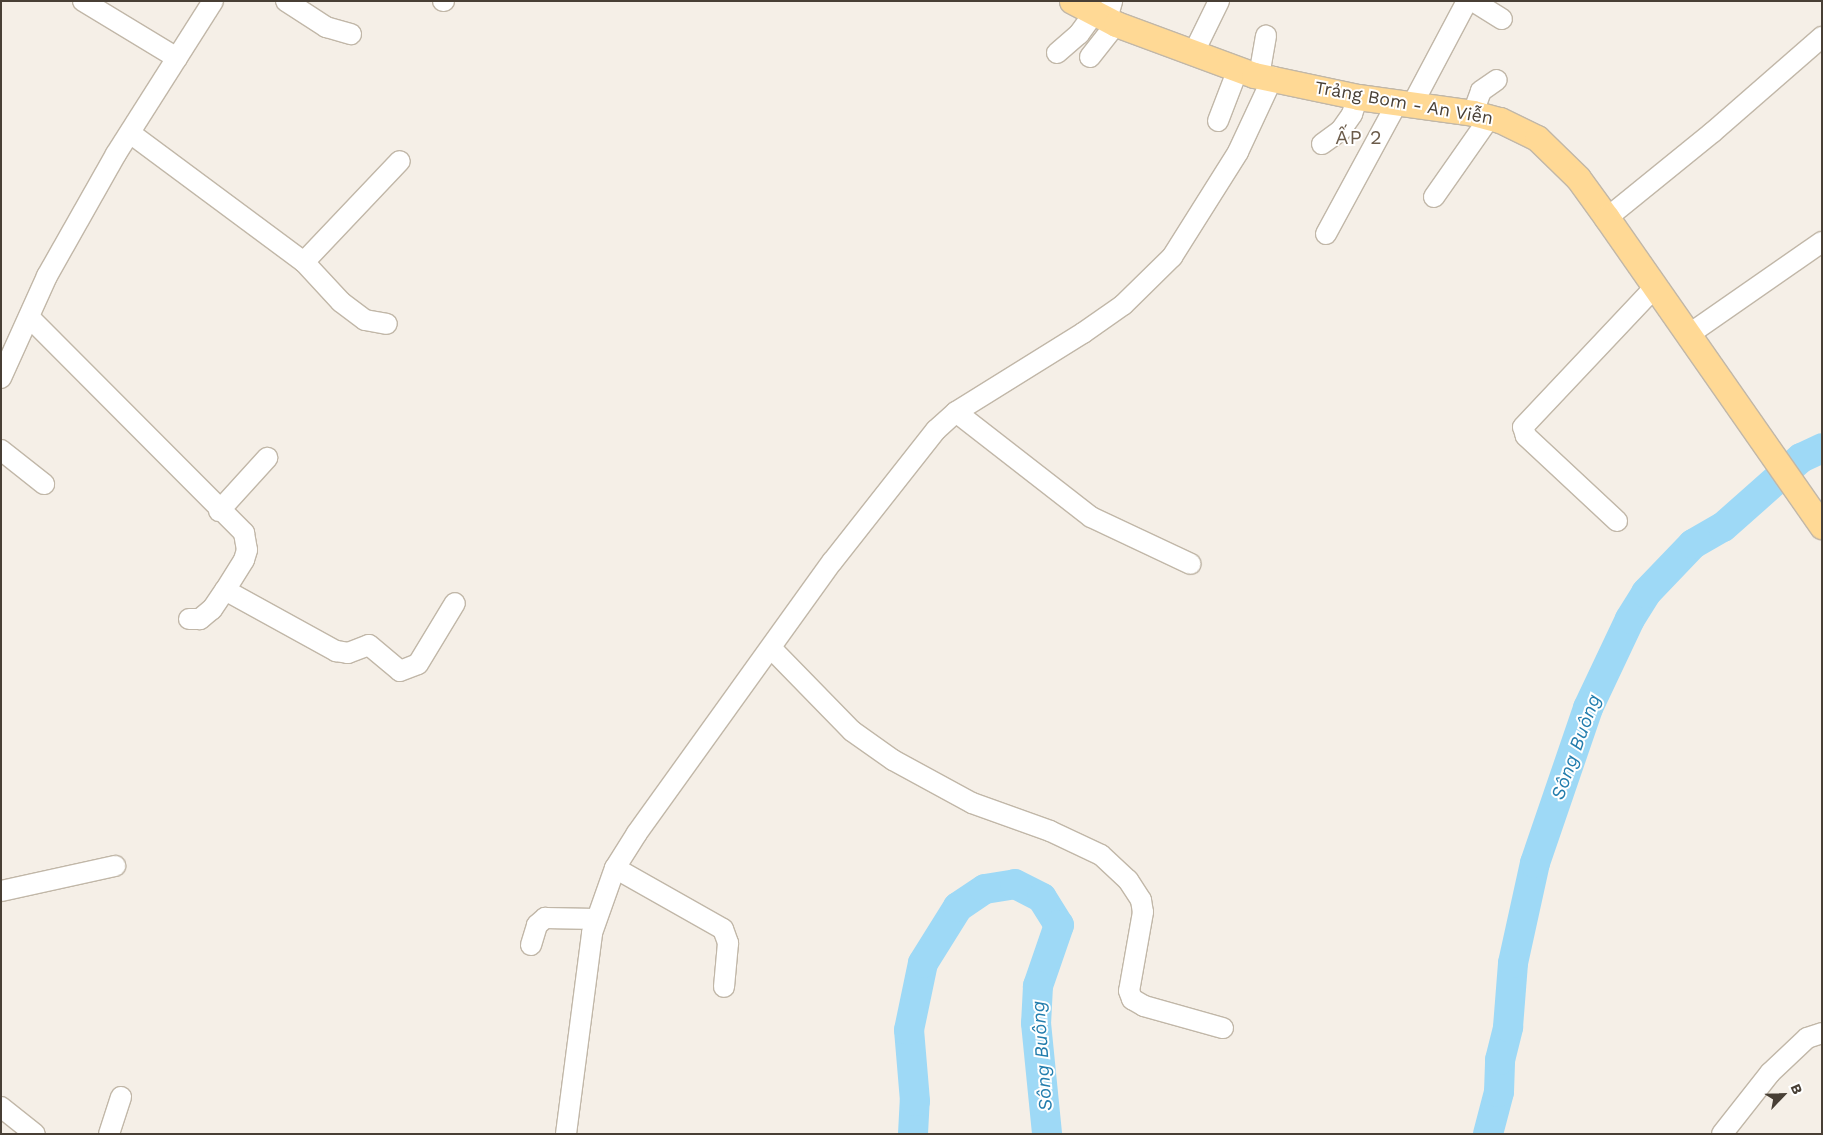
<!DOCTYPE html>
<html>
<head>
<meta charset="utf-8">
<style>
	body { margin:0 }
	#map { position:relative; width:1823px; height:1135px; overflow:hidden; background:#f5efe7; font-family:"Work Sans",sans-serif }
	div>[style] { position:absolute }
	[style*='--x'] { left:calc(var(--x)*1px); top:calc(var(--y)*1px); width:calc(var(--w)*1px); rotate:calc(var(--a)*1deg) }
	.river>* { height:30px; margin:-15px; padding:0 15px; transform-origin:15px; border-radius:15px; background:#9ed9f6 }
	.roads { filter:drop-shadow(1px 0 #c1b7a8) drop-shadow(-1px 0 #c1b7a8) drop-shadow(0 1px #c1b7a8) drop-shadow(0 -1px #c1b7a8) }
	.minor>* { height:20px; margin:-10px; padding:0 10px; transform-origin:10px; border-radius:10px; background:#fff }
	.major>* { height:25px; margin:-12.5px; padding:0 12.5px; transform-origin:12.5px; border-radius:12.5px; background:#ffd995 }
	span { translate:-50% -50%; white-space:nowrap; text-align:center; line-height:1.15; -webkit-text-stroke:4px #fff; paint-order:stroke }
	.street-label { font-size:18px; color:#483f35 }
	.water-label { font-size:19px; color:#237dad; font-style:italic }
	.quarter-label { font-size:20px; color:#6c5c4b; letter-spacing:1px }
	.frame { position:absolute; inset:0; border:2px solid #483f35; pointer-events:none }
	.north { position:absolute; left:1758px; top:1070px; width:50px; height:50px; -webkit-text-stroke:4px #fff; paint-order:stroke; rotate:66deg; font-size:14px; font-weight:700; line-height:20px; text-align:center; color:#483f35 }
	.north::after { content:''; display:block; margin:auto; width:18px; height:22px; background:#483f35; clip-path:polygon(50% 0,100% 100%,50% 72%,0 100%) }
</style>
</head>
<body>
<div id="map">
	<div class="river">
		<div style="--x:913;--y:1134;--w:33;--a:-87"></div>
		<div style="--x:915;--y:1101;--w:71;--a:-94.8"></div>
		<div style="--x:909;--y:1030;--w:68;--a:-78.2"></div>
		<div style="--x:923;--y:963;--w:66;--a:-58"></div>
		<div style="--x:958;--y:907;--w:32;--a:-34"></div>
		<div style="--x:985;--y:889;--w:30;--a:-9"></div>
		<div style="--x:1015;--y:884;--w:30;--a:27"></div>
		<div style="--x:1042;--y:898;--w:32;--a:58"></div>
		<div style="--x:1059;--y:925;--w:65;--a:109"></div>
		<div style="--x:1038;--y:986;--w:37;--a:93"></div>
		<div style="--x:1036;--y:1023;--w:112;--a:84.3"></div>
		<div style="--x:1488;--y:1134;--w:43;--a:-75.3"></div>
		<div style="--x:1499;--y:1092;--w:32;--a:-88"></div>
		<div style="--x:1500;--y:1060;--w:34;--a:-76"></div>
		<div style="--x:1508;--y:1027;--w:64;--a:-85.5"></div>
		<div style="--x:1513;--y:963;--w:102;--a:-77.6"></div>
		<div style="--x:1535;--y:863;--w:164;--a:-71.1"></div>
		<div style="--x:1588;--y:708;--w:98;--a:-64.7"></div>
		<div style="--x:1630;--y:619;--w:31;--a:-58"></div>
		<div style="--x:1646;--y:593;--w:68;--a:-46.2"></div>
		<div style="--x:1693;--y:544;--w:34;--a:-30"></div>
		<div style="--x:1723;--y:527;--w:104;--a:-41.5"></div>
		<div style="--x:1801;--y:458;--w:23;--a:-25"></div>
	</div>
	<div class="roads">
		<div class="minor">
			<div style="--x:83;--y:1;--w:110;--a:31.2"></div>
			<div style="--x:286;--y:1;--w:48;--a:33"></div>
			<div style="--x:326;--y:27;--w:26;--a:16"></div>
			<div style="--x:443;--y:1;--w:1;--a:0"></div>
			<div style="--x:1473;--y:1;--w:34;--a:32"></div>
			<div style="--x:1107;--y:19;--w:19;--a:-74"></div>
			<div style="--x:1057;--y:53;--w:29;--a:-41"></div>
			<div style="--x:1079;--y:34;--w:26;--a:-54"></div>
			<div style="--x:1193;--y:54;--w:59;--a:-63.9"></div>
			<div style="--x:1090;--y:57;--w:42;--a:-51.8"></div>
			<div style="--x:1259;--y:76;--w:41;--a:-80.1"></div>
			<div style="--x:1412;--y:105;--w:118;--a:-62.1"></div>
			<div style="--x:1473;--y:113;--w:23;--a:-70"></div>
			<div style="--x:1481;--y:91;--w:19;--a:-35"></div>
			<div style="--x:1218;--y:121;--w:56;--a:-69"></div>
			<div style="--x:130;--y:133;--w:217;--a:36.6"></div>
			<div style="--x:304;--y:262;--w:54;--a:47.2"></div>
			<div style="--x:341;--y:302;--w:30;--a:37"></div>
			<div style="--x:365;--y:320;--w:22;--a:10"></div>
			<div style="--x:1322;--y:144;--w:24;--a:-36"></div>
			<div style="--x:1341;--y:130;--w:19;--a:-55"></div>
			<div style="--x:1352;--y:114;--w:18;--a:-71"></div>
			<div style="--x:1434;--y:197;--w:98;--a:-55"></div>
			<div style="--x:1607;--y:218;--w:136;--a:-39.1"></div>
			<div style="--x:1713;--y:132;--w:145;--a:-41.1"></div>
			<div style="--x:1326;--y:234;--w:149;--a:-61.5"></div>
			<div style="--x:304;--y:262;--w:139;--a:-46.5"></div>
			<div style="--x:29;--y:317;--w:305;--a:45.1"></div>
			<div style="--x:244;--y:533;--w:17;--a:80"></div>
			<div style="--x:247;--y:550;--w:10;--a:107"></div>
			<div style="--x:244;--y:560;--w:36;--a:122"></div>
			<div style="--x:225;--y:590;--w:23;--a:124"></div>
			<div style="--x:212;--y:609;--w:16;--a:140"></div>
			<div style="--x:200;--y:619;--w:11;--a:180"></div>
			<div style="--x:1688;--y:335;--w:163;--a:-34.8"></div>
			<div style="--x:1;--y:378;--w:112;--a:-65.7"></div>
			<div style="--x:47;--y:276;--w:140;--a:-60.5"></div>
			<div style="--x:116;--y:154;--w:181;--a:-57.6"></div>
			<div style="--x:956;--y:412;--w:171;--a:37.9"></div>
			<div style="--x:1091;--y:517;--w:110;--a:25.2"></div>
			<div style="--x:1;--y:450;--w:55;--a:38.3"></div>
			<div style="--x:219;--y:511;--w:72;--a:-47.8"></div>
			<div style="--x:1617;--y:521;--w:125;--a:-137"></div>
			<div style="--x:1526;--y:436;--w:9;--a:-108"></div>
			<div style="--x:1523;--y:427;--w:192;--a:-46.7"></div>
			<div style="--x:225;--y:590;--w:127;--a:28.8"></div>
			<div style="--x:336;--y:651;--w:12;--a:9"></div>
			<div style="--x:348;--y:653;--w:22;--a:-21"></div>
			<div style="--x:369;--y:645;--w:40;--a:40"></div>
			<div style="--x:400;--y:671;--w:19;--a:-21"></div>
			<div style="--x:418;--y:664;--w:71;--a:-58.8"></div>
			<div style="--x:771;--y:648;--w:116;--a:45.7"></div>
			<div style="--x:852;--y:731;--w:50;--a:35.3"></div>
			<div style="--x:893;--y:760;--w:90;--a:28.6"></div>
			<div style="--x:972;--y:803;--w:83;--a:19.7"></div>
			<div style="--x:1050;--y:831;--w:56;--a:25.2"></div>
			<div style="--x:1101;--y:855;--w:37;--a:43"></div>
			<div style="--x:1128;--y:880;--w:24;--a:57"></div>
			<div style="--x:1141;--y:900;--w:12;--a:81"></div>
			<div style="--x:1143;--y:912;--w:80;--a:100"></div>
			<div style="--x:1129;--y:991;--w:9;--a:69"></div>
			<div style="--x:1132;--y:999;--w:14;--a:30"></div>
			<div style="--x:1144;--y:1006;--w:82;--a:15.6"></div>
			<div style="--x:615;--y:868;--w:124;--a:29.5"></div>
			<div style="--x:723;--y:929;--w:15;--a:70"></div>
			<div style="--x:728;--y:943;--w:44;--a:95.2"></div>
			<div style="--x:1;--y:891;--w:117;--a:-12.4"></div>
			<div style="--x:531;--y:945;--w:21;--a:-73"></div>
			<div style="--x:537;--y:925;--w:11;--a:-41"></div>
			<div style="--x:545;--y:918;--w:51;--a:1.1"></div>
			<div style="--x:1;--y:1107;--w:43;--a:38.5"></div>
			<div style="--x:109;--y:1134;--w:39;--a:-72"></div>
			<div style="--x:566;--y:1134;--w:203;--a:-82.6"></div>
			<div style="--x:592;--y:933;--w:69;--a:-70.5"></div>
			<div style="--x:615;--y:868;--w:41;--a:-57.8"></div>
			<div style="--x:637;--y:833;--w:334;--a:-54.3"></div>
			<div style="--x:832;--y:562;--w:168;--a:-51.8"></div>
			<div style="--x:936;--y:430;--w:27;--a:-42"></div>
			<div style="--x:956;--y:412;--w:150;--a:-31.9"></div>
			<div style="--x:1083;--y:333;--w:49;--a:-35"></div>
			<div style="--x:1123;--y:305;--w:69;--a:-44.4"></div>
			<div style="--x:1172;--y:257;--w:124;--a:-57.8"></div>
			<div style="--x:1238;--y:152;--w:83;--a:-65"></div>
			<div style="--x:1722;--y:1134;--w:78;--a:-51.8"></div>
			<div style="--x:1770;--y:1073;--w:51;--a:-43.4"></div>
			<div style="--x:1807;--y:1038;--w:16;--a:-18"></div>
		</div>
		<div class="major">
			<div style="--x:1072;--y:1;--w:50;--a:27.6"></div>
			<div style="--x:1116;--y:24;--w:147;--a:20.3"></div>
			<div style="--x:1254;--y:75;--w:106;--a:11.9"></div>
			<div style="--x:1358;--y:97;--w:116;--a:7.9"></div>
			<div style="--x:1473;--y:113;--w:28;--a:15"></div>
			<div style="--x:1500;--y:120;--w:41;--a:25.9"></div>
			<div style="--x:1537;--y:138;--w:57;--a:44.3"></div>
			<div style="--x:1578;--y:178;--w:49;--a:54.1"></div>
			<div style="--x:1607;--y:218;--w:376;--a:55.1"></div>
		</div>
	</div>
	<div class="street-label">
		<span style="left:1404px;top:103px;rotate:10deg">Trảng Bom - An Viễn</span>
	</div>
	<div class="water-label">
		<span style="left:1576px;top:747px;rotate:-70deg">Sông Buông</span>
		<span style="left:1042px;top:1056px;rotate:-94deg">Sông Buông</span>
	</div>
	<div class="quarter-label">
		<span style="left:1359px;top:137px">ẤP 2</span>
	</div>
	<div class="frame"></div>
	<div class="north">B</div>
</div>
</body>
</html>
